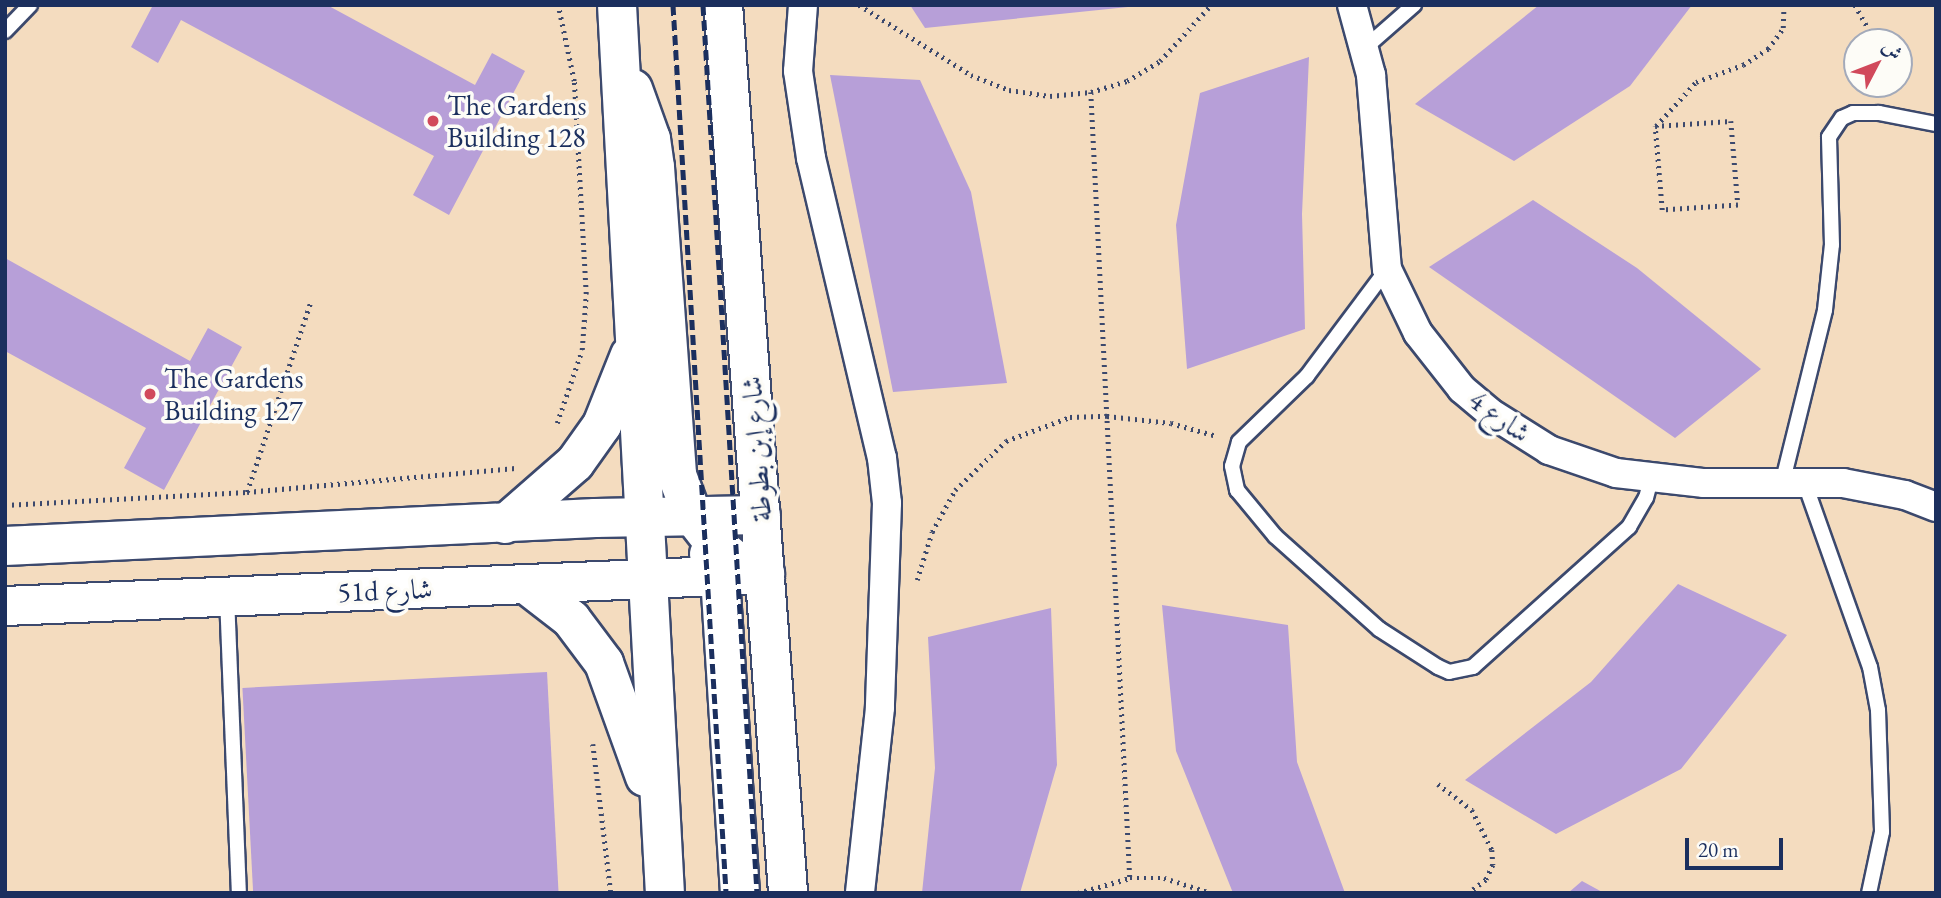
<!DOCTYPE html>
<html>
<head>
<meta charset="utf-8">
<style>
	body { margin:0 }
	#map { position:relative; width:1941px; height:898px; overflow:hidden; background:#f4dcbf; font-family:"EB Garamond",Amiri,serif }
	div>[style] { position:absolute }
	[style*='--x'] { left:calc(var(--x)*1px); top:calc(var(--y)*1px); width:calc(var(--w)*1px); rotate:calc(var(--a)*1deg) }
	.building>* { inset:0; background:#b79fd8; transform-origin:0 0 }
	.path>* { height:4.5px; margin-top:-2.25px; transform-origin:0; background:repeating-linear-gradient(90deg,#3c496d 0 2px,transparent 0 7px) }
	.roads { filter:drop-shadow(2px 0 #3c496d) drop-shadow(-2px 0 #3c496d) drop-shadow(0 2px #3c496d) drop-shadow(0 -2px #3c496d) }
	.lane>* { height:14px; margin:-7px; padding:0 7px; transform-origin:7px; border-radius:7px; background:#fff }
	.street>* { height:28px; margin:-14px; padding:0 14px; transform-origin:14px; border-radius:14px; background:#fff }
	.secondary>* { height:38px; margin:-19px; padding:0 19px; transform-origin:19px; border-radius:19px; background:#fff }
	.rail>* { height:5px; margin-top:-2.5px; transform-origin:0; background:repeating-linear-gradient(90deg,#1b2f5e 0 10px,transparent 0 15px) }
	.dots>* { width:19px; height:19px; translate:-50% -50%; box-sizing:border-box; border:4px solid #fdfcf7; border-radius:50% }
	span { translate:-50% -50%; white-space:nowrap; text-align:center; line-height:1.15; -webkit-text-stroke:7px #fdfcf7; paint-order:stroke }
	.poi-label { font-size:28px; color:#1b2f5e }
	.left { translate:0 -50%; text-align:left }
	.street-label { font-size:28px; color:#1b2f5e }
	.frame { position:absolute; inset:0; border:7px solid #1b2f5e; pointer-events:none }
	.north { position:absolute; left:1843px; top:28px; width:70px; height:70px; box-sizing:border-box; background:#fdfcf7; border:2px solid #a3aaba; border-radius:50%; rotate:48deg; font-size:19px; font-weight:700; line-height:28px; text-align:center; color:#1b2f5e }
	.north::after { content:''; display:block; margin:auto; width:24px; height:32px; background:#d1495b; clip-path:polygon(50% 0,100% 100%,50% 72%,0 100%) }
	.scale { position:absolute; left:1685px; top:838px; width:98px; height:32px; box-sizing:border-box; border:4px solid #1b2f5e; border-top:0; padding-left:9px; font-size:21px; line-height:24px; white-space:nowrap; color:#1b2f5e; -webkit-text-stroke:5px #fdfcf7; paint-order:stroke }
</style>
</head>
<body>
<div id="map">
	<div class="building">
		<div style="clip-path:polygon(153px 5px,327px 5px,475px 85px,492px 53px,525px 71px,449px 215px,413px 195px,434px 156px,181px 20px,158px 63px,131px 47px)"></div>
		<div style="clip-path:polygon(910px 5px,1128px 5px,1128px 7px,925px 28px)"></div>
		<div style="clip-path:polygon(1539px 5px,1692px 5px,1630px 86px,1514px 161px,1415px 104px)"></div>
		<div style="clip-path:polygon(1309px 57px,1302px 214px,1305px 329px,1187px 369px,1176px 225px,1200px 93px)"></div>
		<div style="clip-path:polygon(830px 75px,920px 80px,971px 192px,1007px 383px,893px 392px)"></div>
		<div style="clip-path:polygon(1533px 200px,1637px 268px,1761px 369px,1675px 438px,1429px 267px)"></div>
		<div style="clip-path:polygon(5px 258px,190px 361px,208px 328px,242px 347px,164px 490px,124px 468px,146px 428px,5px 351px)"></div>
		<div style="clip-path:polygon(1678px 584px,1787px 635px,1681px 769px,1556px 834px,1465px 780px,1591px 682px)"></div>
		<div style="clip-path:polygon(1162px 605px,1288px 625px,1297px 762px,1345px 893px,1233px 893px,1176px 751px)"></div>
		<div style="clip-path:polygon(1051px 608px,1057px 765px,1020px 893px,922px 893px,935px 768px,928px 637px)"></div>
		<div style="left:547px;top:672px;width:221px;height:305px;rotate:87deg"></div>
		<div style="clip-path:polygon(1582px 881px,1604px 893px,1568px 893px)"></div>
	</div>
	<div class="path">
		<div style="--x:859;--y:5;--w:132;--a:32"></div>
		<div style="--x:971;--y:75;--w:41;--a:21.5"></div>
		<div style="--x:1009;--y:90;--w:41;--a:8.3"></div>
		<div style="--x:1050;--y:96;--w:41;--a:-5.6"></div>
		<div style="--x:1091;--y:92;--w:38;--a:-17"></div>
		<div style="--x:1127;--y:81;--w:39;--a:-31"></div>
		<div style="--x:1160;--y:61;--w:76;--a:-47.7"></div>
		<div style="--x:1855;--y:5;--w:43;--a:60.4"></div>
		<div style="--x:1091;--y:92;--w:787;--a:87.16"></div>
		<div style="--x:1731;--y:121;--w:84;--a:85.2"></div>
		<div style="--x:1738;--y:205;--w:76;--a:176.2"></div>
		<div style="--x:1662;--y:210;--w:84;--a:-94.8"></div>
		<div style="--x:1655;--y:126;--w:76;--a:-3.8"></div>
		<div style="--x:1656;--y:126;--w:59;--a:-47.7"></div>
		<div style="--x:1696;--y:82;--w:50;--a:-19.9"></div>
		<div style="--x:1743;--y:65;--w:30;--a:-33"></div>
		<div style="--x:1768;--y:49;--w:26;--a:-54"></div>
		<div style="--x:1783;--y:28;--w:23;--a:-88"></div>
		<div style="--x:557;--y:423;--w:77;--a:-71.1"></div>
		<div style="--x:582;--y:350;--w:56;--a:-85.9"></div>
		<div style="--x:586;--y:294;--w:213;--a:-93.2"></div>
		<div style="--x:574;--y:81;--w:78;--a:-101.9"></div>
		<div style="--x:247;--y:492;--w:201;--a:-71.5"></div>
		<div style="--x:5;--y:505;--w:242;--a:-3.1"></div>
		<div style="--x:247;--y:492;--w:269;--a:-5.1"></div>
		<div style="--x:917;--y:580;--w:50;--a:-72.6"></div>
		<div style="--x:932;--y:532;--w:48;--a:-61.3"></div>
		<div style="--x:955;--y:490;--w:71;--a:-43.9"></div>
		<div style="--x:1006;--y:441;--w:68;--a:-20.6"></div>
		<div style="--x:1070;--y:417;--w:37;--a:-2"></div>
		<div style="--x:1107;--y:416;--w:64;--a:6.2"></div>
		<div style="--x:1171;--y:423;--w:48;--a:15.8"></div>
		<div style="--x:593;--y:744;--w:150;--a:83.1"></div>
		<div style="--x:1438;--y:784;--w:43;--a:37.4"></div>
		<div style="--x:1472;--y:810;--w:45;--a:63.4"></div>
		<div style="--x:1492;--y:850;--w:15;--a:86"></div>
		<div style="--x:1493;--y:865;--w:17;--a:115"></div>
		<div style="--x:1486;--y:880;--w:21;--a:143"></div>
		<div style="--x:1078;--y:893;--w:54;--a:-16.1"></div>
		<div style="--x:1130;--y:878;--w:34;--a:0"></div>
		<div style="--x:1164;--y:878;--w:49;--a:17.7"></div>
	</div>
	<div class="roads">
		<div class="lane">
			<div style="--x:5;--y:31;--w:36;--a:-46"></div>
			<div style="--x:1366;--y:47;--w:64;--a:-41.2"></div>
			<div style="--x:1387;--y:269;--w:134;--a:126.8"></div>
			<div style="--x:1307;--y:376;--w:95;--a:135.9"></div>
			<div style="--x:1239;--y:442;--w:25;--a:106"></div>
			<div style="--x:1232;--y:466;--w:25;--a:78"></div>
			<div style="--x:1237;--y:490;--w:60;--a:50.4"></div>
			<div style="--x:1275;--y:536;--w:140;--a:41.8"></div>
			<div style="--x:1379;--y:629;--w:70;--a:32.8"></div>
			<div style="--x:1438;--y:667;--w:12;--a:24"></div>
			<div style="--x:1449;--y:672;--w:25;--a:-12"></div>
			<div style="--x:1473;--y:667;--w:210;--a:-41.9"></div>
			<div style="--x:1629;--y:527;--w:34;--a:-60"></div>
			<div style="--x:1646;--y:498;--w:20;--a:-75"></div>
			<div style="--x:1783;--y:480;--w:175;--a:-76.1"></div>
			<div style="--x:1825;--y:310;--w:65;--a:-83.9"></div>
			<div style="--x:1832;--y:245;--w:108;--a:-91.6"></div>
			<div style="--x:1829;--y:137;--w:23;--a:-56"></div>
			<div style="--x:1842;--y:118;--w:12;--a:-24"></div>
			<div style="--x:1853;--y:113;--w:26;--a:0"></div>
			<div style="--x:1879;--y:113;--w:58;--a:10.9"></div>
			<div style="--x:1804;--y:481;--w:197;--a:70.5"></div>
			<div style="--x:1870;--y:667;--w:44;--a:79.5"></div>
			<div style="--x:1878;--y:710;--w:122;--a:88.1"></div>
			<div style="--x:1882;--y:832;--w:62;--a:102"></div>
			<div style="--x:227;--y:597;--w:296;--a:87.7"></div>
		</div>
		<div class="street">
			<div style="--x:803;--y:5;--w:66;--a:94.3"></div>
			<div style="--x:798;--y:71;--w:88;--a:81.5"></div>
			<div style="--x:811;--y:158;--w:308;--a:76.7"></div>
			<div style="--x:882;--y:458;--w:45;--a:83.7"></div>
			<div style="--x:887;--y:503;--w:205;--a:92"></div>
			<div style="--x:880;--y:708;--w:186;--a:96.2"></div>
			<div style="--x:1352;--y:5;--w:73;--a:74.8"></div>
			<div style="--x:1371;--y:75;--w:195;--a:85.3"></div>
			<div style="--x:1387;--y:269;--w:71;--a:64.2"></div>
			<div style="--x:1418;--y:333;--w:71;--a:51.8"></div>
			<div style="--x:1462;--y:389;--w:35;--a:40"></div>
			<div style="--x:1489;--y:412;--w:71;--a:32.3"></div>
			<div style="--x:1549;--y:450;--w:71;--a:18.9"></div>
			<div style="--x:1616;--y:473;--w:89;--a:6.5"></div>
			<div style="--x:1704;--y:483;--w:139;--a:0"></div>
			<div style="--x:1843;--y:483;--w:63;--a:11"></div>
			<div style="--x:1905;--y:495;--w:33;--a:21"></div>
		</div>
		<div class="secondary">
			<div style="--x:617;--y:5;--w:889;--a:86.91"></div>
			<div style="--x:723;--y:5;--w:890;--a:85.81"></div>
			<div style="--x:633;--y:89;--w:53;--a:70.2"></div>
			<div style="--x:651;--y:139;--w:28;--a:82"></div>
			<div style="--x:655;--y:167;--w:309;--a:85.9"></div>
			<div style="--x:677;--y:475;--w:43;--a:69.4"></div>
			<div style="--x:692;--y:515;--w:33;--a:52"></div>
			<div style="--x:712;--y:541;--w:31;--a:40"></div>
			<div style="--x:736;--y:561;--w:32;--a:24"></div>
			<div style="--x:505;--y:524;--w:93;--a:-41.1"></div>
			<div style="--x:575;--y:463;--w:47;--a:-54.6"></div>
			<div style="--x:602;--y:425;--w:75;--a:-68.2"></div>
			<div style="--x:5;--y:546;--w:591;--a:-2.72"></div>
			<div style="--x:595;--y:518;--w:166;--a:-1"></div>
			<div style="--x:709;--y:554;--w:25;--a:63"></div>
			<div style="--x:720;--y:576;--w:318;--a:86.4"></div>
			<div style="--x:527;--y:585;--w:56;--a:37.7"></div>
			<div style="--x:571;--y:619;--w:55;--a:53.1"></div>
			<div style="--x:604;--y:663;--w:121;--a:70.2"></div>
			<div style="--x:5;--y:606;--w:761;--a:-2.41"></div>
		</div>
	</div>
	<div class="rail">
		<div style="--x:673;--y:5;--w:890;--a:86.58"></div>
		<div style="--x:703;--y:5;--w:890;--a:86.52"></div>
	</div>
	<div class="dots">
		<div style="left:433px;top:121px;background:#d1495b"></div>
		<div style="left:150px;top:394px;background:#d1495b"></div>
	</div>
	<div class="poi-label">
		<span class="left" style="left:447px;top:121px">The Gardens<br>Building 128</span>
		<span class="left" style="left:164px;top:394px">The Gardens<br>Building 127</span>
	</div>
	<div class="street-label">
		<span style="left:1500px;top:416px;rotate:36deg">شارع 4</span>
		<span style="left:756px;top:449px;rotate:-94deg">شارع إبن بطوطة</span>
		<span style="left:385px;top:590px;rotate:-2deg">51d شارع</span>
	</div>
	<div class="frame"></div>
	<div class="north">ش</div>
	<div class="scale">20 m</div>
</div>
</body>
</html>
